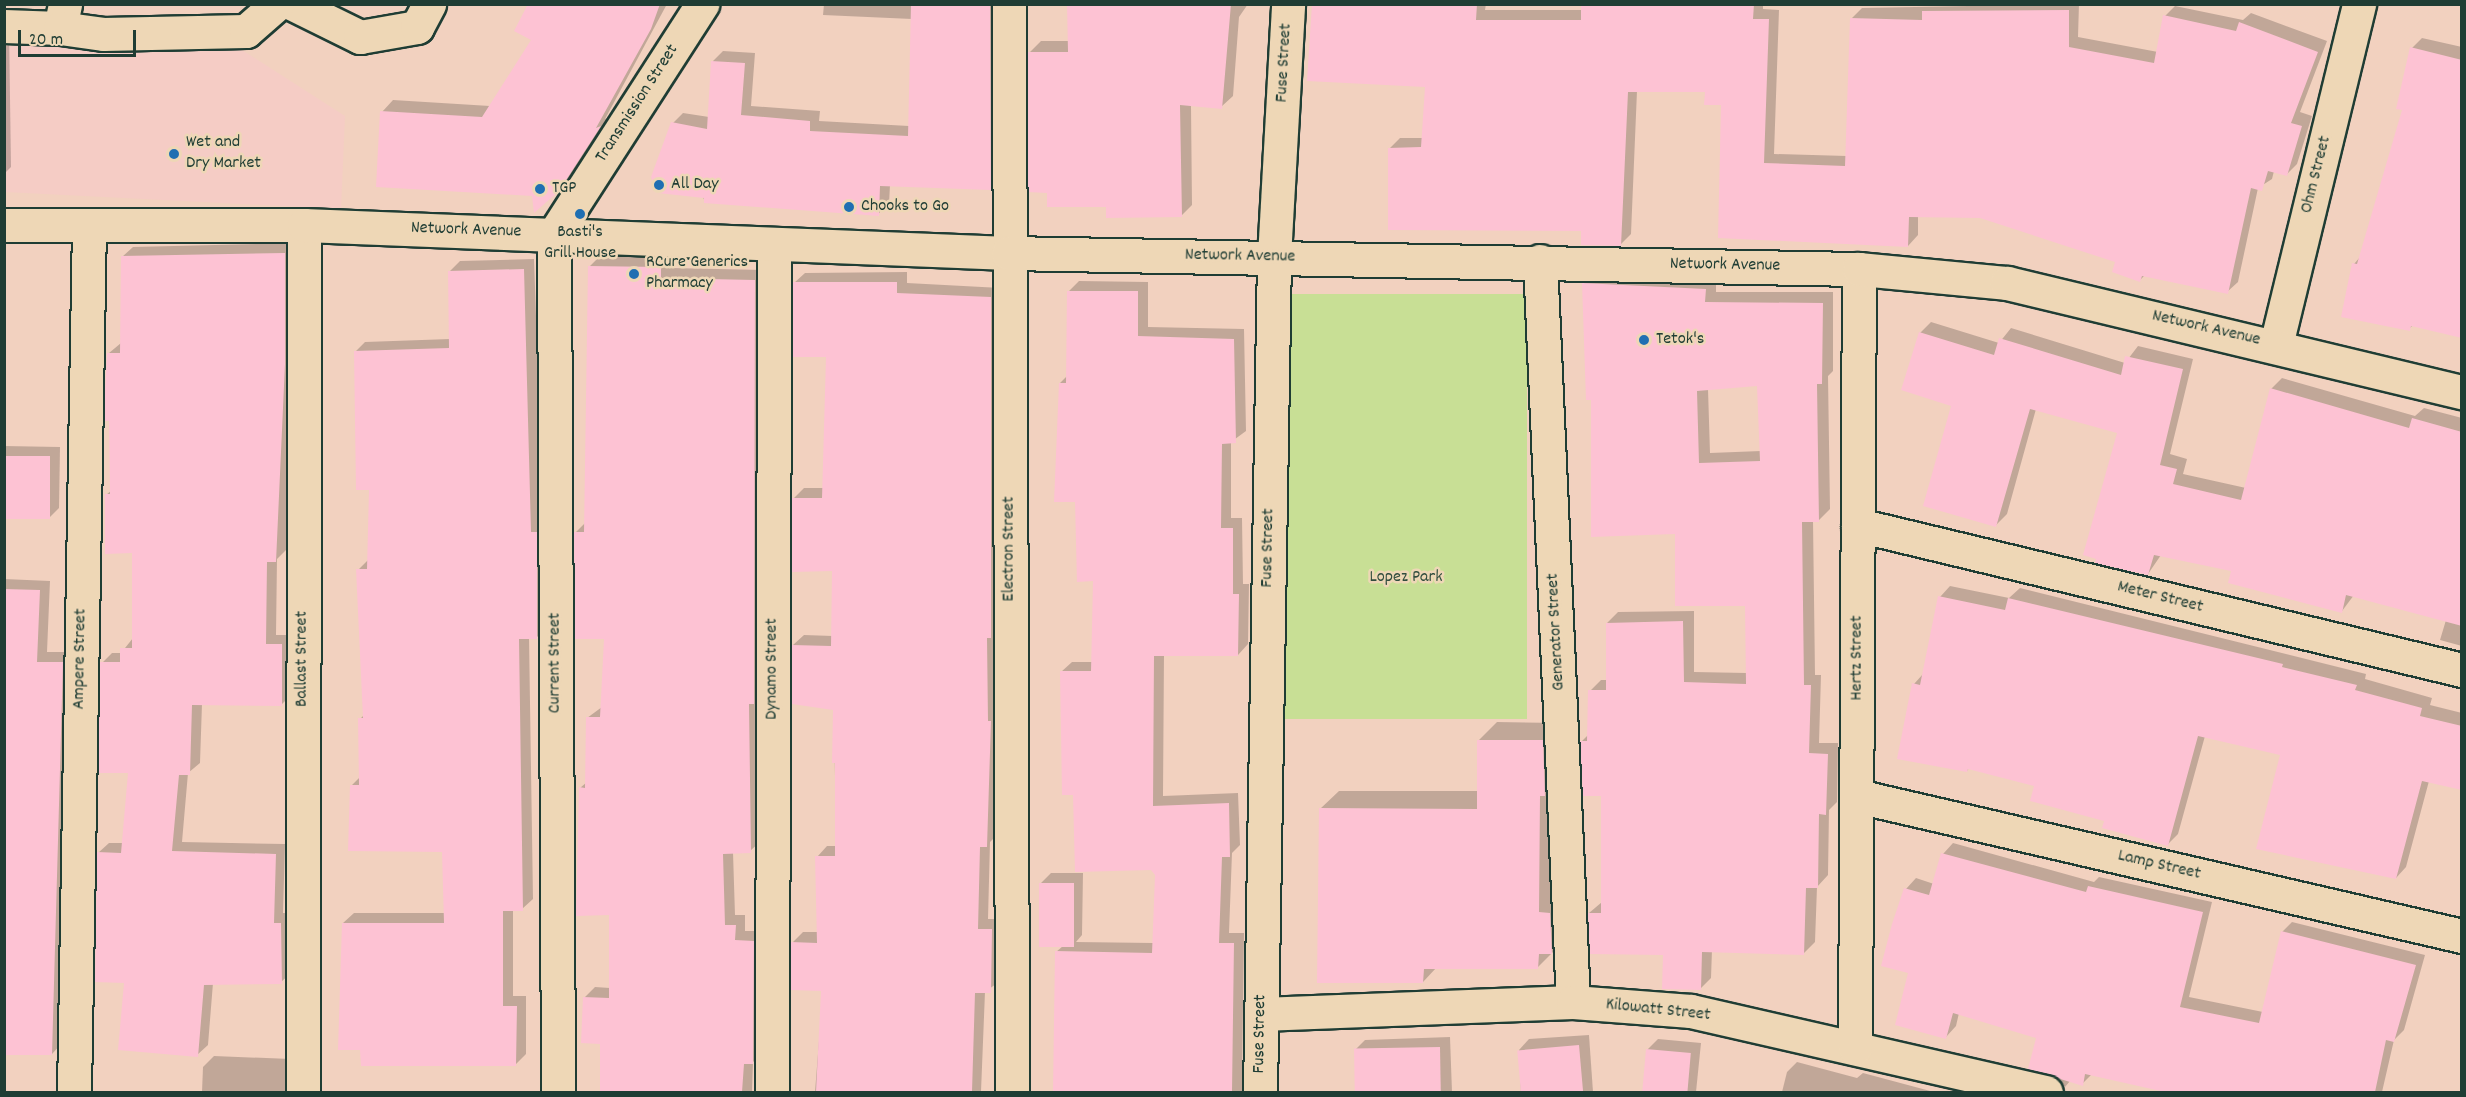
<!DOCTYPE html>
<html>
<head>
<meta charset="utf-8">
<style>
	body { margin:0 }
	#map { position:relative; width:2466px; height:1097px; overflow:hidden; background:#f2d1bf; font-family:Dekko,sans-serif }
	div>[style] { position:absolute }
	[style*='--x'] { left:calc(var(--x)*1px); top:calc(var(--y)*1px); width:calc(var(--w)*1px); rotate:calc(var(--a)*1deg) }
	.built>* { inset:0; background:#f5ccc5 }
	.green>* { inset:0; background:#c8df95; transform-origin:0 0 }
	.shadow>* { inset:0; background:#0003 }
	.building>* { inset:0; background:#fdc2d3; transform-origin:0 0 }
	.roads { filter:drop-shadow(2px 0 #1f3d34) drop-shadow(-2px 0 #1f3d34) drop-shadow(0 2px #1f3d34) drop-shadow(0 -2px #1f3d34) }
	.minor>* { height:33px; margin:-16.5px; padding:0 16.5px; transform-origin:16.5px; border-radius:16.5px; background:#eed7b6 }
	.tertiary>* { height:33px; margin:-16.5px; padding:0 16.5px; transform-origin:16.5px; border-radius:16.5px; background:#eed7b6 }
	.dots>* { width:16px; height:16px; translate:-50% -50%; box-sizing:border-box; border:3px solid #eed7b6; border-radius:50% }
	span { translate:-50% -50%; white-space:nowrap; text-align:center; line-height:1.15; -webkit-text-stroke:5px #eed7b6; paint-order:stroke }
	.street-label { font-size:18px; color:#1f3d34 }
	.poi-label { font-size:18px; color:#1f3d34 }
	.left { translate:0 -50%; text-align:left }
	.park-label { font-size:18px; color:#304d3e }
	.frame { position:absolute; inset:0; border:6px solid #1f3d34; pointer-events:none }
	.scale { position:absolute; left:18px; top:30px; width:118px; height:27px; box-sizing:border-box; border:3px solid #1f3d34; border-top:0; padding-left:8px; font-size:18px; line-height:21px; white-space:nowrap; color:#1f3d34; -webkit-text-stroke:4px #eed7b6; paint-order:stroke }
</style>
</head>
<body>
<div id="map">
	<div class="built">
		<div style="clip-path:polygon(4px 46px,239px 48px,345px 116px,341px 209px,5px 192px)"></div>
	</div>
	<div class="green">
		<div style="left:1274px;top:294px;width:253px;height:425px"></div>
	</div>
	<div class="shadow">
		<div style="clip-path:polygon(530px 4px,667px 4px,605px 119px,609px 117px,570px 178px,558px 190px,534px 194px,382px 112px,393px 100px,490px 106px,533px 39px)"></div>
		<div style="clip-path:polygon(824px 4px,1000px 4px,1001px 179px,990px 189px,890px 185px,889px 204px,878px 214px,705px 202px,673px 123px,683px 113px,709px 117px,713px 61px,723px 51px,755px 53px,751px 106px,820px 111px,819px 121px,909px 126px,912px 19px,823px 15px)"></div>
		<div style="clip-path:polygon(1069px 4px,1248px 4px,1239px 17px,1233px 96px,1221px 107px,1191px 105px,1192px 205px,1181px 216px,1048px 191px,1029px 53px,1041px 41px,1069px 41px)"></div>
		<div style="clip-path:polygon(1314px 4px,1486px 4px,1485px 10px,1583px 10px,1583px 4px,1763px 4px,1763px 9px,1779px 10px,1774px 154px,1847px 156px,1851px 19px,1862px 8px,2079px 4px,2078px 37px,2158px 52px,2165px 16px,2175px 6px,2243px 20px,2251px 13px,2327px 41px,2300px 112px,2312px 116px,2297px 164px,2287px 174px,2274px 171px,2272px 179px,2258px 188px,2238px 282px,2227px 292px,2145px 275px,2140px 280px,2117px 261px,1981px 216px,1918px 216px,1918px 235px,1908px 246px,1720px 237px,1723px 104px,1706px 90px,1637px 91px,1631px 234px,1621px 244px,1390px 148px,1400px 138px,1423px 138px,1426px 86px)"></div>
		<div style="clip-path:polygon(4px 28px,9px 28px,11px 167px,4px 174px)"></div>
		<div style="clip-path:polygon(2422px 38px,2462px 47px,2462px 337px,2413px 325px,2409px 329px,2354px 264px,2361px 256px,2404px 109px,2412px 48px)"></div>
		<div style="clip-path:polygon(295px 243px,295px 353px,286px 550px,277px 559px,276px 635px,292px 635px,292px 694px,282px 704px,202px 704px,200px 763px,188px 773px,182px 842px,285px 844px,283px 913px,291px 913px,292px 972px,281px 982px,213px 983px,208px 1045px,197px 1055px,125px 981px,98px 853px,109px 843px,124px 843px,130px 772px,102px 663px,112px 653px,121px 653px,133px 638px,133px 552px,106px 495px,112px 490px,109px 353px,121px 343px,122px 257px,133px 247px)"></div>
		<div style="clip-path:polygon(600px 256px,671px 257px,671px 268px,765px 270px,761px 841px,750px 851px,733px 852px,735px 915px,745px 915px,745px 931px,763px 931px,763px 1052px,753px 1062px,752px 1092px,601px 1092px,601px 1042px,584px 998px,595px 987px,610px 988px,611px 913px,580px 788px,587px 782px,587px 718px,602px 707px,605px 638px,576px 532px,586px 522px,589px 267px)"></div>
		<div style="clip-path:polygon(534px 259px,547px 627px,537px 637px,529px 637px,533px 899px,522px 909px,513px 909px,513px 996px,526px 996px,526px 1054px,516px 1064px,343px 923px,354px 913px,445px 913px,443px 851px,351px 786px,360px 777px,360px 719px,365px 714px,358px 570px,369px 559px,370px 488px,355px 352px,365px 342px,450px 339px,449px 272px,460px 261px)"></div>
		<div style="clip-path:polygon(907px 272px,907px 283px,1001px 288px,997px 835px,990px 842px,988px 919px,1002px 919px,1000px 981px,985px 992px,981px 1092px,815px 1092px,823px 990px,793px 942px,803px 932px,818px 932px,817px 857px,827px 846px,836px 846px,834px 709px,793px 645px,804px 635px,833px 636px,833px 569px,794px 498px,804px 488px,824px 488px,827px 355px,794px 283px,805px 273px)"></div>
		<div style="clip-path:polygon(evenodd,1595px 272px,1716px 279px,1716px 292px,1833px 292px,1833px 371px,1828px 376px,1830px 509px,1819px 520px,1813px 520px,1815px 675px,1821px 675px,1819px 743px,1838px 743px,1837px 802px,1829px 810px,1828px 875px,1817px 887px,1815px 942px,1804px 953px,1712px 950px,1711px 978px,1700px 989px,1665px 953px,1589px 913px,1602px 902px,1603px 795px,1582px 741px,1589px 734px,1590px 691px,1601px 680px,1607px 680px,1607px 623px,1618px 612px,1694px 611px,1694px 672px,1747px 673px,1746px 604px,1676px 532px,1592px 398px,1584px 283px,1595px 272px,1758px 384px,1761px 451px,1710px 453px,1708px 389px,1758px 384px)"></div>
		<div style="clip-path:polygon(1079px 281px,1148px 282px,1148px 327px,1244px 329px,1246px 431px,1231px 442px,1231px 518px,1242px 518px,1243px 584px,1249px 584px,1248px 644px,1238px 655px,1164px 654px,1163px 796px,1238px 793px,1240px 845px,1232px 853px,1229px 933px,1244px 933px,1242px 1078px,1250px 1078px,1250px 1092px,1055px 1092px,1056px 952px,1063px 946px,1041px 883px,1051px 873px,1083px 873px,1082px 935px,1076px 942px,1154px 943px,1156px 874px,1074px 794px,1061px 672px,1072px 662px,1093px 662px,1095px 580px,1077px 501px,1060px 383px,1067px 376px,1068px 292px)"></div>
		<div style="clip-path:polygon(1931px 322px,1999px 343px,2011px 328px,2125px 363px,2138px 346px,2193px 359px,2170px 454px,2187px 459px,2183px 474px,2246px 488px,2271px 389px,2282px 378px,2415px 416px,2424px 408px,2462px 418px,2462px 646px,2440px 640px,2446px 620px,2354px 595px,2342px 611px,2233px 570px,2161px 555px,2148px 574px,2119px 432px,2036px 409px,2007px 514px,1996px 525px,1953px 405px,1920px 333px)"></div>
		<div style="clip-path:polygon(4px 446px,60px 447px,59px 508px,48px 519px,4px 518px)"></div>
		<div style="clip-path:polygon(4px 579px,50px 581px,47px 652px,72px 652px,62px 1043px,52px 1054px,4px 1053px)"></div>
		<div style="clip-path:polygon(1950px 586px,2009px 598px,2020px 588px,2366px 674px,2365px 679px,2432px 698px,2430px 705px,2462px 713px,2462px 789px,2429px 781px,2406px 867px,2396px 878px,2282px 754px,2205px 736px,2178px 834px,2168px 844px,2036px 785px,1969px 768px,1967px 771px,1914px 684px,1923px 674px,1940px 597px)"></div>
		<div style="clip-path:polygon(1497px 722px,1560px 723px,1556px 949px,1538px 967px,1437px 967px,1423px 982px,1320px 809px,1339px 791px,1478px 791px,1478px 741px)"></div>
		<div style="clip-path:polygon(1953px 843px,2094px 882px,2099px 877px,2212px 902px,2189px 997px,2263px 1012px,2282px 932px,2292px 922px,2425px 955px,2404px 1030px,2394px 1040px,2382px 1092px,2172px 1092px,2092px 1074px,2082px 1084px,2070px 1081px,2065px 1087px,2037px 1037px,1959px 1013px,1956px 1026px,1946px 1037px,1910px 972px,1906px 889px,1916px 878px,1934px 884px,1943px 854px)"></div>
		<div style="clip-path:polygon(1589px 1035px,1593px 1092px,1521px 1092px,1519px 1050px,1529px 1039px)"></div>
		<div style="clip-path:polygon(1450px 1037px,1452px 1092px,1356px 1092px,1355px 1050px,1365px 1040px)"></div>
		<div style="clip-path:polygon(1658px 1039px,1701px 1043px,1696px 1092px,1643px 1092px,1647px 1050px)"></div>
		<div style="clip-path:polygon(214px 1056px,291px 1059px,290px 1092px,202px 1092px,203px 1067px)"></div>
		<div style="clip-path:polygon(1797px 1062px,1857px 1078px,1863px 1073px,1934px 1092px,1782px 1092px,1787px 1072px)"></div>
	</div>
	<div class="building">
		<div style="clip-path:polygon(528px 4px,660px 4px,651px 29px,596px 128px,601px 126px,559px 191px,534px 213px,532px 196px,376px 187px,380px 111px,482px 117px,531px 40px,514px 31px)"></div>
		<div style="clip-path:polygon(911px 4px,990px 4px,991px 190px,880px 186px,879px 216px,704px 203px,704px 198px,658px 193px,651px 177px,671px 122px,707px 129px,711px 61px,745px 63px,741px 115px,810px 121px,810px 131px,908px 136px)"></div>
		<div style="clip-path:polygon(1067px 4px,1231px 4px,1222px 109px,1180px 105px,1182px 217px,1106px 218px,1106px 207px,1047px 207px,1047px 193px,1028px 192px,1028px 52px,1068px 52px)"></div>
		<div style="clip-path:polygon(1312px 4px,1477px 4px,1476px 20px,1581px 20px,1581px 5px,1754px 4px,1753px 19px,1769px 19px,1764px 163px,1845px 166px,1850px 18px,1922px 20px,1922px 11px,2069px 10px,2069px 47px,2154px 63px,2163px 15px,2236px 31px,2239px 22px,2318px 52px,2291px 123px,2302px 126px,2287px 176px,2268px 171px,2262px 191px,2251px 188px,2228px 294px,2142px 276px,2140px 282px,2112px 272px,2115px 262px,1980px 218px,1909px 217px,1908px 247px,1718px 238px,1721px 105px,1704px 105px,1705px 92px,1628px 92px,1621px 246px,1581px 245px,1581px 231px,1388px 230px,1388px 148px,1421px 147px,1425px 87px,1307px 81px)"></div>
		<div style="clip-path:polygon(2410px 47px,2462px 60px,2462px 338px,2411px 326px,2410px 331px,2341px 317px,2352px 263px,2357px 264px,2402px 110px,2396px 109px)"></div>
		<div style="clip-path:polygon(285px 253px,285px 364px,276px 562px,267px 562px,266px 644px,282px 644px,282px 706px,192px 705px,190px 775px,179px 775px,172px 851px,276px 854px,274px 923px,281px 923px,282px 984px,204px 985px,198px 1057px,118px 1050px,124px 983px,95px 982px,97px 852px,121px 853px,128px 773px,98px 773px,100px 662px,120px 662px,120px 648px,132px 648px,132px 553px,105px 554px,105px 494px,110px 494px,109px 421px,104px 421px,105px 392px,107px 353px,120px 353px,121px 256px)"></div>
		<div style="clip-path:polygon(588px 266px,661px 267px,661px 278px,755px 280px,754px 704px,749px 704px,751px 853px,723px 854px,725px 925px,736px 925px,735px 940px,754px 941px,753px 1064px,744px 1064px,742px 1092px,600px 1092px,600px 1044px,581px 1043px,583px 997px,609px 998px,609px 915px,576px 916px,579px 787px,585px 788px,586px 717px,600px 717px,604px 639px,575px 639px,574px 532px,584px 532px)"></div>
		<div style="clip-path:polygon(524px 269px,531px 532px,537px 532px,537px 639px,519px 639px,523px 911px,503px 911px,503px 1006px,517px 1006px,516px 1066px,361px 1066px,360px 1050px,338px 1050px,342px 923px,444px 923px,442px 852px,348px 851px,350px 785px,359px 785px,358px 718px,363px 718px,356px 569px,367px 569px,369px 490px,356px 490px,354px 351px,449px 348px,448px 271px)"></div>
		<div style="clip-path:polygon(793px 282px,897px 282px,897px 293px,991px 297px,991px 638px,987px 638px,988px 721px,991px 721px,987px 847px,980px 847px,978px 929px,992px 929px,991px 993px,975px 993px,972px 1092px,816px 1092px,821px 991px,791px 990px,791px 942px,817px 943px,815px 856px,835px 856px,835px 763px,832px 763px,833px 710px,792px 704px,792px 645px,831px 646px,832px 571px,792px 572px,792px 498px,822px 498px,826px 357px,792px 357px)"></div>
		<div style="clip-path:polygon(evenodd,1582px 283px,1706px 289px,1705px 302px,1823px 303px,1822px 384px,1817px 384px,1819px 522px,1802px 522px,1804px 685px,1811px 685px,1809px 753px,1828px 754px,1826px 815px,1819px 814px,1818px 888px,1806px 888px,1804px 955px,1702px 952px,1701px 990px,1662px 989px,1663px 955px,1590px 954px,1588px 913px,1601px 913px,1601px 796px,1583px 796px,1580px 741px,1587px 741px,1588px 690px,1606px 690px,1606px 623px,1683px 621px,1684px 682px,1746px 684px,1745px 606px,1675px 606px,1675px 534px,1591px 537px,1591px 400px,1586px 400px,1582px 283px,1757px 386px,1760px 461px,1699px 463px,1697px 391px,1757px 386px)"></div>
		<div style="clip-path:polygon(1067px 291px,1138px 291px,1138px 336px,1234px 339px,1236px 443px,1222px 444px,1221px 528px,1233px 528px,1233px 594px,1239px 594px,1238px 656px,1154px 656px,1153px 806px,1229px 803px,1230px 857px,1222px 857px,1219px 943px,1234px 943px,1232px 1092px,1053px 1092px,1055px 951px,1152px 953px,1155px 875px,1151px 870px,1075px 872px,1073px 795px,1062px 795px,1060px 671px,1091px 671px,1093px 581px,1077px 582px,1075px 502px,1054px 502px,1059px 383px,1066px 383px)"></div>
		<div style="clip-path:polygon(1919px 332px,1994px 355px,1999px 338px,2121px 375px,2125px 356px,2183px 369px,2160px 465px,2177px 469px,2173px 484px,2241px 500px,2270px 388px,2409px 428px,2412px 418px,2462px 432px,2462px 626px,2346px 595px,2342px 613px,2228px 583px,2231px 571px,2154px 555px,2148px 575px,2095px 563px,2096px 559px,2083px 555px,2117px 433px,2030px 409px,1996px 527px,1923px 506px,1951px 406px,1901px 390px)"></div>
		<div style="left:4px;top:456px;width:46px;height:63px"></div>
		<div style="clip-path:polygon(4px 589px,40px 590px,37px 662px,63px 662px,52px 1055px,4px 1055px)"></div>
		<div style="clip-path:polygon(1938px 596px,2005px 610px,2008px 598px,2283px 664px,2282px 667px,2357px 685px,2355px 690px,2422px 708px,2420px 716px,2462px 726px,2462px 790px,2422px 781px,2396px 879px,2256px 849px,2280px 755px,2198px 736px,2168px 846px,2102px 828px,2104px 821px,2030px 801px,2034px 786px,1968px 769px,1967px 772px,1897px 759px,1912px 683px,1920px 685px)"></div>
		<div style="clip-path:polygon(1477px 740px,1543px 740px,1545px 796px,1540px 796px,1539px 912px,1550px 913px,1552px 954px,1539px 954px,1538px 969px,1424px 969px,1423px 983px,1317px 983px,1319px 808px,1477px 809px)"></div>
		<div style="clip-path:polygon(1941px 853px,2086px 892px,2088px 886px,2203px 912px,2180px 1007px,2259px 1023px,2281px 931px,2416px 965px,2394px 1042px,2386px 1040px,2375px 1092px,2165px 1092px,2085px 1074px,2083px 1086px,2028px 1069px,2036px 1038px,1953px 1013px,1946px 1039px,1895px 1025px,1908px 973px,1881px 966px,1892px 924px,1904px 888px,1929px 895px)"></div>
		<div style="left:1039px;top:883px;width:35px;height:64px"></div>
		<div style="left:1579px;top:1045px;width:47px;height:62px;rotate:85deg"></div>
		<div style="left:1440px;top:1047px;width:45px;height:86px;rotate:89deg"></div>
		<div style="left:1646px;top:1049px;width:45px;height:43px;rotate:5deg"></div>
	</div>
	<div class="roads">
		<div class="minor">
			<div style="--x:293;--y:4;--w:75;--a:26.2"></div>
			<div style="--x:360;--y:37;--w:58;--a:-10"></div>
			<div style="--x:417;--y:27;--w:26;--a:-62"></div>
			<div style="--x:1009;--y:4;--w:1088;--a:89.84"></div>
			<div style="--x:4;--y:26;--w:56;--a:2"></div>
			<div style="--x:60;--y:28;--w:25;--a:-78"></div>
			<div style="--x:60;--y:28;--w:43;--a:7.9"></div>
			<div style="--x:103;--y:34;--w:143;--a:-1.2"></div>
			<div style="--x:246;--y:31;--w:41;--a:-41.1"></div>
			<div style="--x:1540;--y:261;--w:742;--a:87.45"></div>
			<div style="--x:2276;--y:345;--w:351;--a:-76.3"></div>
			<div style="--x:1858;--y:525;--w:621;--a:13.5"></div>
			<div style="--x:1857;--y:796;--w:621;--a:13.03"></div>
			<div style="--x:1261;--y:1014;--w:312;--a:-2.2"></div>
			<div style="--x:1573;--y:1002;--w:118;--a:4.4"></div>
			<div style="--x:1691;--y:1011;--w:364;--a:12.9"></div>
			<div style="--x:1855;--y:1048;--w:779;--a:-89.71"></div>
			<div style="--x:74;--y:1092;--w:867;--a:-89.01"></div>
			<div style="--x:303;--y:1092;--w:867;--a:-89.93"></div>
			<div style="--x:558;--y:1092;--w:858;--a:-90.27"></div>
			<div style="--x:554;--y:234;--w:274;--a:-57.2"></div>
			<div style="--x:772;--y:1092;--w:847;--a:-89.86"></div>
			<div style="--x:1260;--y:1092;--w:835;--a:-89.04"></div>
			<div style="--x:1274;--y:257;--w:253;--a:-86.8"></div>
		</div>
		<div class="tertiary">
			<div style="--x:4;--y:225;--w:300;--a:0"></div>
			<div style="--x:304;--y:225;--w:705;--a:2.28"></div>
			<div style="--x:1008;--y:253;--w:851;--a:1.08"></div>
			<div style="--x:1859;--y:269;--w:149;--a:5.4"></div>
			<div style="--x:2007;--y:283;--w:468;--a:13.5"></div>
		</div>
	</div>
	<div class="dots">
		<div style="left:174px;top:154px;background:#1f6fb2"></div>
		<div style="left:659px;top:185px;background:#1f6fb2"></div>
		<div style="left:540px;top:189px;background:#1f6fb2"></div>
		<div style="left:849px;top:207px;background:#1f6fb2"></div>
		<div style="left:580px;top:214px;background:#1f6fb2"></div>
		<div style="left:634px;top:274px;background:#1f6fb2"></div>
		<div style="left:1644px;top:340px;background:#1f6fb2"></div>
	</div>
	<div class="street-label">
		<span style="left:1285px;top:63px;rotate:-87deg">Fuse Street</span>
		<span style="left:638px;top:104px;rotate:-57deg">Transmission Street</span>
		<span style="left:2317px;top:175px;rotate:-76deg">Ohm Street</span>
		<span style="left:466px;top:231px;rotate:2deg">Network Avenue</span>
		<span style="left:1240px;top:257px;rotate:1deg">Network Avenue</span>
		<span style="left:1725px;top:266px;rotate:1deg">Network Avenue</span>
		<span style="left:2206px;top:329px;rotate:13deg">Network Avenue</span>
		<span style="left:1269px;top:548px;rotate:-89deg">Fuse Street</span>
		<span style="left:1010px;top:549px;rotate:-90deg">Electron Street</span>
		<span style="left:2160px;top:598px;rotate:14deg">Meter Street</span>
		<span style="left:1557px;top:632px;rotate:-93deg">Generator Street</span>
		<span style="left:1858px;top:658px;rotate:-90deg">Hertz Street</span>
		<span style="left:81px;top:659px;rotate:-89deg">Ampere Street</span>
		<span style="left:303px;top:659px;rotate:-90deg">Ballast Street</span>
		<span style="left:556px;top:663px;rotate:-90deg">Current Street</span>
		<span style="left:773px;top:669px;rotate:-90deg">Dynamo Street</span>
		<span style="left:2159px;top:866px;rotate:13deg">Lamp Street</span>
		<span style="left:1658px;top:1011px;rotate:6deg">Kilowatt Street</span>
		<span style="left:1261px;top:1034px;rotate:-89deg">Fuse Street</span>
	</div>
	<div class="poi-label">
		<span class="left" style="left:186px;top:154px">Wet and<br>Dry Market</span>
		<span class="left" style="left:671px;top:185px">All Day</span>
		<span class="left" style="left:552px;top:189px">TGP</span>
		<span class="left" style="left:861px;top:207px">Chooks to Go</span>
		<span style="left:580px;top:244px">Basti's<br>Grill House</span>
		<span class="left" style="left:646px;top:274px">RCure Generics<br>Pharmacy</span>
		<span class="left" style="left:1656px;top:340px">Tetok's</span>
	</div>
	<div class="park-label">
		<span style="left:1406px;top:578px">Lopez Park</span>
	</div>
	<div class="frame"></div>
	<div class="scale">20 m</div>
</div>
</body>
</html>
